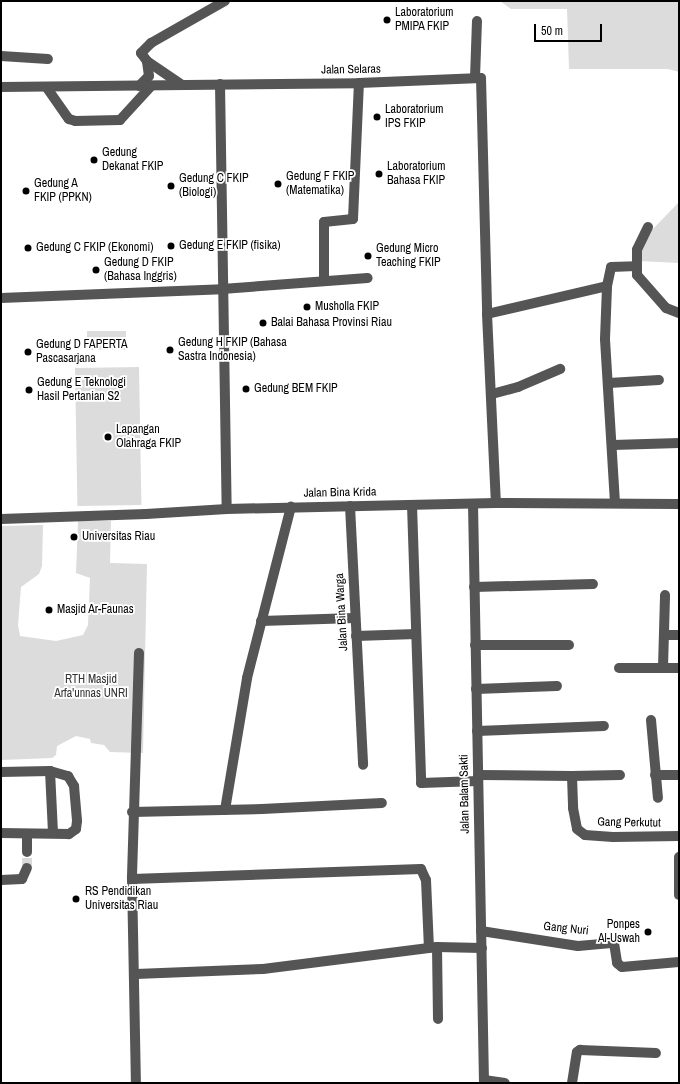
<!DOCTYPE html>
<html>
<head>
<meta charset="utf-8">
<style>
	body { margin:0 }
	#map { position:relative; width:680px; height:1084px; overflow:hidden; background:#fff; font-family:"Archivo Narrow",sans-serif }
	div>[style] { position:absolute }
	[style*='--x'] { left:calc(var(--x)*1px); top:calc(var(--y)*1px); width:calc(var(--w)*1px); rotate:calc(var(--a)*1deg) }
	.green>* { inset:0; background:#dcdcdc; transform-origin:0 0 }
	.minor-tunnel>* { height:10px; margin-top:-5px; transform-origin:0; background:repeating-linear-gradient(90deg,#d9d9d9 0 10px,transparent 0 15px) }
	.minor>* { height:10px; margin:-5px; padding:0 5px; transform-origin:5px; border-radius:5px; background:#555 }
	.dots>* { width:11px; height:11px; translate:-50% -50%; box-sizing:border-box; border:2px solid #fff; border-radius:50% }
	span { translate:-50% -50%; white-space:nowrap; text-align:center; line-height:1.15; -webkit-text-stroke:3.5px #fff; paint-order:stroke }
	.poi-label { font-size:12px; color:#000 }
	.left { translate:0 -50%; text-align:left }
	.right { translate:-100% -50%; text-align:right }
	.street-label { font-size:12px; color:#000 }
	.park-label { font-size:12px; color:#333 }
	.frame { position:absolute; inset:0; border:2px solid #000; pointer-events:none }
	.scale { position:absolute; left:534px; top:24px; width:68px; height:18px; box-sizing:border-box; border:2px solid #000; border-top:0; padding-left:5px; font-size:12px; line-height:14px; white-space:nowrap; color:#000; -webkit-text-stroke:3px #fff; paint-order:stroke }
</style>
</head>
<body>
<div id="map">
	<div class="green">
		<div style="clip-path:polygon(500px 1px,679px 1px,679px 72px,668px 69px,569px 69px,567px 9px,511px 9px)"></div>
		<div style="clip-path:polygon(679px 202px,679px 263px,639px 261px,639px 251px,651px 231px)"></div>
		<div style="left:87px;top:331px;width:39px;height:19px"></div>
		<div style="left:139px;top:367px;width:138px;height:64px;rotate:89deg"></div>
		<div style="clip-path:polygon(78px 521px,111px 521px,110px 563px,147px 564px,143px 753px,110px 752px,104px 745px,91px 743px,90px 739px,76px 736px,57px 746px,56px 755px,52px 758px,1px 760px,1px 526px,43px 525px,42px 566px,39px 574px,21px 587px,18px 625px,20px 636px,56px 641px,83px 635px,88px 625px,90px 578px,76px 573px)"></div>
	</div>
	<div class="minor-tunnel">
		<div style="--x:27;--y:868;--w:16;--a:-90"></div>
	</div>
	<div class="minor">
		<div style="--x:1;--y:56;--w:47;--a:3.7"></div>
		<div style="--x:475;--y:78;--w:57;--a:-88"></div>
		<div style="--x:220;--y:84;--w:425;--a:89.1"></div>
		<div style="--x:182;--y:85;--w:42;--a:-145.6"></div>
		<div style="--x:147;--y:61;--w:10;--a:-127"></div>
		<div style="--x:141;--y:53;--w:14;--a:-45"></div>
		<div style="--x:151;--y:43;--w:85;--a:-29.6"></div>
		<div style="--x:139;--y:86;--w:14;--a:-45"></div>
		<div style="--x:149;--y:76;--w:15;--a:-98"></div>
		<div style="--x:1;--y:87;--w:358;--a:-0.6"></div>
		<div style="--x:359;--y:83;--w:122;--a:-2.3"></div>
		<div style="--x:481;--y:78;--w:236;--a:88.5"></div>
		<div style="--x:487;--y:314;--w:189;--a:87.3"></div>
		<div style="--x:47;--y:88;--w:38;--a:55"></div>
		<div style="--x:69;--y:119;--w:6;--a:18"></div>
		<div style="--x:75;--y:121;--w:45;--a:-1.3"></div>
		<div style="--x:120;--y:120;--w:46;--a:-47.6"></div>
		<div style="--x:648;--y:227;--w:25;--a:116"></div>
		<div style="--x:637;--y:250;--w:25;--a:90"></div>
		<div style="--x:637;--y:275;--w:44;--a:48.7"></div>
		<div style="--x:666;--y:308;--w:14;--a:21"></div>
		<div style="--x:324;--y:280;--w:58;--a:-90"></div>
		<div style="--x:324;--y:222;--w:29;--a:-6"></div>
		<div style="--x:353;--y:219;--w:136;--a:-87.5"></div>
		<div style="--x:1;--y:298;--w:221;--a:-2.3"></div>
		<div style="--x:222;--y:289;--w:146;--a:-4.3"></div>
		<div style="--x:487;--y:314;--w:123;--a:-13.1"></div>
		<div style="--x:609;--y:383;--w:50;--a:-3.4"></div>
		<div style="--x:492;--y:394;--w:27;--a:-15"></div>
		<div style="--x:518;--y:387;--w:46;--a:-23.2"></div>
		<div style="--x:613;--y:445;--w:66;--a:-1.7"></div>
		<div style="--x:615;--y:503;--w:164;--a:-93.5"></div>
		<div style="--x:605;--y:339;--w:53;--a:-87.8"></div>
		<div style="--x:607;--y:286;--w:19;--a:-78"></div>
		<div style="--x:611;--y:267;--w:25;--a:-2"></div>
		<div style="--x:473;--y:504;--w:579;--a:88.91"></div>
		<div style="--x:412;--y:505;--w:278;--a:88.1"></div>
		<div style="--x:421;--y:783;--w:57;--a:-2"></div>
		<div style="--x:350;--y:506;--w:259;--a:87.1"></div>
		<div style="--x:1;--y:519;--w:145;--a:-2"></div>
		<div style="--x:146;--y:514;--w:81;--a:-3.5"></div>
		<div style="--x:227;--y:509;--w:269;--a:-1.3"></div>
		<div style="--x:496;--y:503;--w:183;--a:0.3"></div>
		<div style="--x:474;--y:587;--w:119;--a:-1.4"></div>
		<div style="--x:261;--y:621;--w:94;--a:-1.8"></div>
		<div style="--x:666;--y:635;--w:13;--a:0"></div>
		<div style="--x:356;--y:636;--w:60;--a:-1.9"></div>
		<div style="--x:475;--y:645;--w:94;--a:0"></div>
		<div style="--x:139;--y:653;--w:226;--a:91.8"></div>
		<div style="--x:132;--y:879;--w:289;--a:-2"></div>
		<div style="--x:421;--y:869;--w:12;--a:66"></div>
		<div style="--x:426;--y:880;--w:68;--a:87.5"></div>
		<div style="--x:619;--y:668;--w:60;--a:0"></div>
		<div style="--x:663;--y:668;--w:73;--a:-88.4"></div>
		<div style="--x:476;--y:689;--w:81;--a:-2.1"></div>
		<div style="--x:651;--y:720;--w:78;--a:84.9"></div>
		<div style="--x:477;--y:731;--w:127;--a:-2.3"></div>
		<div style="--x:50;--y:771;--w:62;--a:87.2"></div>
		<div style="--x:1;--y:772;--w:49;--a:-1.2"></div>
		<div style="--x:50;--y:771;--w:19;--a:16"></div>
		<div style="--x:68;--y:776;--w:12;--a:59"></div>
		<div style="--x:74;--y:786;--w:35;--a:85"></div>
		<div style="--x:77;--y:821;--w:8;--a:97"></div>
		<div style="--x:76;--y:829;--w:9;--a:144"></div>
		<div style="--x:69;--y:834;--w:68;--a:-179.2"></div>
		<div style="--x:478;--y:775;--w:94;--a:0.6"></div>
		<div style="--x:572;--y:776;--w:32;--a:88"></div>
		<div style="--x:573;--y:808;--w:21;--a:79"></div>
		<div style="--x:577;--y:829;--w:10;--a:37"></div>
		<div style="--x:585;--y:835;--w:28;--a:4"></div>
		<div style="--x:613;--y:837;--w:66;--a:-0.9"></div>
		<div style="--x:655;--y:775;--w:24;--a:0"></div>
		<div style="--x:572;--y:776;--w:48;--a:-1.2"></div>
		<div style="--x:225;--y:810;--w:134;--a:-80.5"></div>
		<div style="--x:247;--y:678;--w:177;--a:-75.6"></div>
		<div style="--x:132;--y:812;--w:130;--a:-1.3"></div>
		<div style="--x:262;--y:809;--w:120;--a:-2.9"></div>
		<div style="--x:27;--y:834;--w:18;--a:90"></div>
		<div style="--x:679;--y:857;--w:38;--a:90"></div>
		<div style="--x:132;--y:879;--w:204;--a:88.9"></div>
		<div style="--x:1;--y:880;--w:21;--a:-3"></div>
		<div style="--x:22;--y:879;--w:12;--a:-66"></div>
		<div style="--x:481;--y:931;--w:98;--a:8.8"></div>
		<div style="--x:578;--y:946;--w:36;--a:-5"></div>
		<div style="--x:614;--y:943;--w:20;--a:81"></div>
		<div style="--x:617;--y:963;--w:6;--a:39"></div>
		<div style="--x:622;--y:967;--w:57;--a:-5"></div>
		<div style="--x:437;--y:947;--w:72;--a:89.2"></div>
		<div style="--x:136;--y:974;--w:127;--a:-2.3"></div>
		<div style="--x:263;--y:969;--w:175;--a:-7.2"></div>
		<div style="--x:437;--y:947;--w:45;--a:1.3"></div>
		<div style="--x:484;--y:1080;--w:21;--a:8"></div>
		<div style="--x:572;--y:1083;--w:31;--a:-81"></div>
		<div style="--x:577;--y:1052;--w:4;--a:-34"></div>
		<div style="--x:580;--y:1050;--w:76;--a:2.3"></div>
	</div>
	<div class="dots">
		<div style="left:387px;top:20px;background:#000"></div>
		<div style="left:377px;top:117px;background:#000"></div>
		<div style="left:94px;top:160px;background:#000"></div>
		<div style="left:379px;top:174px;background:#000"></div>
		<div style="left:278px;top:184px;background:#000"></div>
		<div style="left:171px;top:186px;background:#000"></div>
		<div style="left:26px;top:191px;background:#000"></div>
		<div style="left:171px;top:246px;background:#000"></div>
		<div style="left:28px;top:248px;background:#000"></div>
		<div style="left:368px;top:256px;background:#000"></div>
		<div style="left:96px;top:270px;background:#000"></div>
		<div style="left:307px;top:307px;background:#000"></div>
		<div style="left:263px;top:323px;background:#000"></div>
		<div style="left:170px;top:350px;background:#000"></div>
		<div style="left:28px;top:352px;background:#000"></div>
		<div style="left:246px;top:389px;background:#000"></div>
		<div style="left:29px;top:390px;background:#000"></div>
		<div style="left:108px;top:437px;background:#000"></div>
		<div style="left:74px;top:537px;background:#000"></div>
		<div style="left:49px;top:610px;background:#000"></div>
		<div style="left:76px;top:899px;background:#000"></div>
		<div style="left:648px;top:932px;background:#000"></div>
	</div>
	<div class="poi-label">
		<span class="left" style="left:395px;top:20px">Laboratorium<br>PMIPA FKIP</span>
		<span class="left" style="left:385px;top:117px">Laboratorium<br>IPS FKIP</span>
		<span class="left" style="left:102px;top:160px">Gedung<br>Dekanat FKIP</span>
		<span class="left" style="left:387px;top:174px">Laboratorium<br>Bahasa FKIP</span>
		<span class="left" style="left:286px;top:184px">Gedung F FKIP<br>(Matematika)</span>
		<span class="left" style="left:179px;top:186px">Gedung C FKIP<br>(Biologi)</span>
		<span class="left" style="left:34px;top:191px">Gedung A<br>FKIP (PPKN)</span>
		<span class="left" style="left:179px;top:246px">Gedung E FKIP (fisika)</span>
		<span class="left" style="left:36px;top:248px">Gedung C FKIP (Ekonomi)</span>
		<span class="left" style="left:376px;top:256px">Gedung Micro<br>Teaching FKIP</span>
		<span class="left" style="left:104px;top:270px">Gedung D FKIP<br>(Bahasa Inggris)</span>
		<span class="left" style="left:315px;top:307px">Musholla FKIP</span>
		<span class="left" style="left:271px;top:323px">Balai Bahasa Provinsi Riau</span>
		<span class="left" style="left:178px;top:350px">Gedung H FKIP (Bahasa<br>Sastra Indonesia)</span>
		<span class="left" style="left:36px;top:352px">Gedung D FAPERTA<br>Pascasarjana</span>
		<span class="left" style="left:37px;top:390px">Gedung E Teknologi<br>Hasil Pertanian S2</span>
		<span class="left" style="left:254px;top:389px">Gedung BEM FKIP</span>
		<span class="left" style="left:116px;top:437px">Lapangan<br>Olahraga FKIP</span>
		<span class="left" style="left:82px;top:537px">Universitas Riau</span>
		<span class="left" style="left:57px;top:610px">Masjid Ar-Faunas</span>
		<span class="left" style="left:85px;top:899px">RS Pendidikan<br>Universitas Riau</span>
		<span class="right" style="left:640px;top:932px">Ponpes<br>Al-Uswah</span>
	</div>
	<div class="street-label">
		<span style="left:351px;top:70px;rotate:-1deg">Jalan Selaras</span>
		<span style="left:340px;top:493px;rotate:-1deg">Jalan Bina Krida</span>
		<span style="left:342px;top:612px;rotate:-93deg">Jalan Bina Warga</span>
		<span style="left:465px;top:794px;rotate:-91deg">Jalan Balam Sakti</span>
		<span style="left:629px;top:823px;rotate:1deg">Gang Perkutut</span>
		<span style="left:566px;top:929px;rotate:6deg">Gang Nuri</span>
	</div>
	<div class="park-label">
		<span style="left:91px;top:687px">RTH Masjid<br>Arfa'unnas UNRI</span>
	</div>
	<div class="frame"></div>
	<div class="scale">50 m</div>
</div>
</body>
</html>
